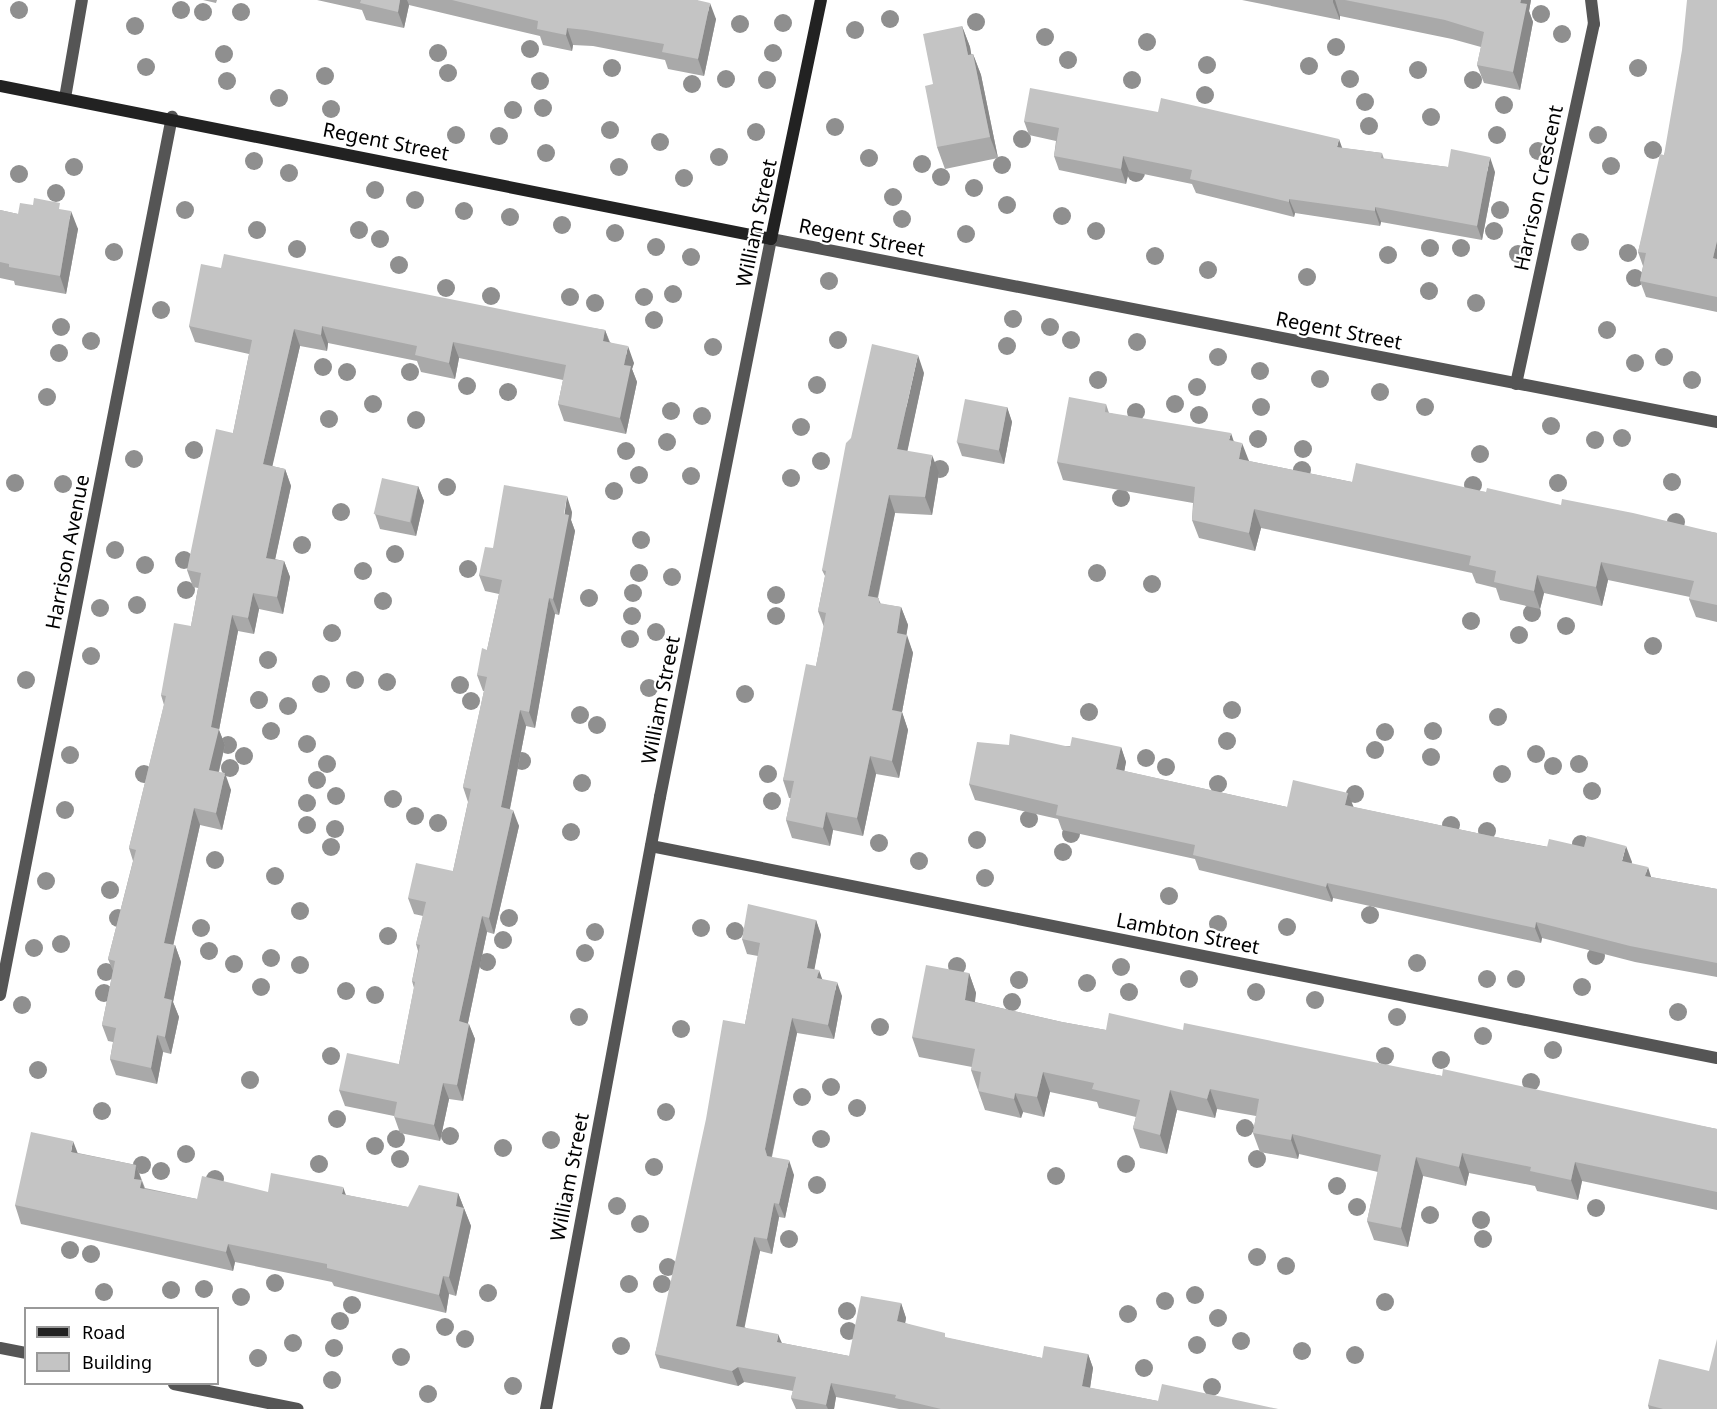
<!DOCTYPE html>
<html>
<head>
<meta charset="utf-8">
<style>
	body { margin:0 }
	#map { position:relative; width:1717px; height:1409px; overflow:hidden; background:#fff; font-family:"Noto Sans",sans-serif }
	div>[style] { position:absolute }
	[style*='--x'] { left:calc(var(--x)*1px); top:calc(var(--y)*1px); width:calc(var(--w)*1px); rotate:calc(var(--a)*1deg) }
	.street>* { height:12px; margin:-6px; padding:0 6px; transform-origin:6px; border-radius:6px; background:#555 }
	.secondary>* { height:12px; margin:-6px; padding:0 6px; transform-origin:6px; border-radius:6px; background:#222 }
	.trees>* { width:18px; height:18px; margin:-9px; border-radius:50%; background:#8f8f8f }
	.wall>* { inset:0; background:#a9a9a9 }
	.shaded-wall>* { inset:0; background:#898989 }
	.building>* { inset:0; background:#c4c4c4; transform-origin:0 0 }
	span { translate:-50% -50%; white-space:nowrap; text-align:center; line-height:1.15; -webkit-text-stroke:4.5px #fff; paint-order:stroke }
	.street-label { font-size:20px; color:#000 }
	.legend { position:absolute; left:24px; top:1307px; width:195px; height:78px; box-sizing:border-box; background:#fff; border:2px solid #999; margin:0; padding:8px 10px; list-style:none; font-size:18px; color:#000 }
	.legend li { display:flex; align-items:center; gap:12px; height:30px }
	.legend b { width:30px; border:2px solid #999 }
</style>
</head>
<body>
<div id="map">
	<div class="street">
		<div style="--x:65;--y:98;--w:99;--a:-80.2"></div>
		<div style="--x:1516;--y:384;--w:368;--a:-77.8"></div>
		<div style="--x:1594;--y:24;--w:24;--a:-97"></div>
		<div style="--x:651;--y:846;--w:1087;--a:11.25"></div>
		<div style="--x:0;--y:995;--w:895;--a:-78.92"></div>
		<div style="--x:0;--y:1348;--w:26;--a:11"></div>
		<div style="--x:174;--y:1384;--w:126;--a:11.4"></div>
		<div style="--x:546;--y:1409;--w:623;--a:-79.45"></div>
		<div style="--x:660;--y:797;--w:569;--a:-78.75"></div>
		<div style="--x:771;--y:239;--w:964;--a:10.95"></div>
	</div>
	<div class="secondary">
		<div style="--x:0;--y:86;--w:786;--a:11.22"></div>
		<div style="--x:771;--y:239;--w:244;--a:-78.2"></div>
	</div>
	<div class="trees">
		<div style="left:19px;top:10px"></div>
		<div style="left:181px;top:10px"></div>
		<div style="left:203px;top:12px"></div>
		<div style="left:241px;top:12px"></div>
		<div style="left:1541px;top:14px"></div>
		<div style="left:890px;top:19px"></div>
		<div style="left:976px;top:22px"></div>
		<div style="left:783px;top:23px"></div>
		<div style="left:740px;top:24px"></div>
		<div style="left:135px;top:26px"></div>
		<div style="left:855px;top:30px"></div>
		<div style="left:1562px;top:34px"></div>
		<div style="left:1045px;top:37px"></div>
		<div style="left:1147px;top:42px"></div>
		<div style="left:1336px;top:47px"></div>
		<div style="left:530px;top:49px"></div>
		<div style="left:438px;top:53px"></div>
		<div style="left:773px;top:53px"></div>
		<div style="left:224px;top:54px"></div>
		<div style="left:1068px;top:60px"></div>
		<div style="left:1207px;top:65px"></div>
		<div style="left:1309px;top:66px"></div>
		<div style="left:146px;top:67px"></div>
		<div style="left:612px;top:68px"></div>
		<div style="left:1638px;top:68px"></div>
		<div style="left:1418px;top:70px"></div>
		<div style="left:448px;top:73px"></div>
		<div style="left:325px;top:76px"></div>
		<div style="left:726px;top:79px"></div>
		<div style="left:1350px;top:79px"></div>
		<div style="left:767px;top:80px"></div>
		<div style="left:1132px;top:80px"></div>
		<div style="left:1473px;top:80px"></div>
		<div style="left:227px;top:81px"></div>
		<div style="left:540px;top:81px"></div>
		<div style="left:692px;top:84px"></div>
		<div style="left:1205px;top:95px"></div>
		<div style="left:279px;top:98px"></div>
		<div style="left:1365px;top:102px"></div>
		<div style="left:1504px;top:105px"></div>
		<div style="left:543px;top:108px"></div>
		<div style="left:331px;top:109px"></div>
		<div style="left:513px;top:110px"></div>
		<div style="left:1431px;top:117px"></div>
		<div style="left:1369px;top:126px"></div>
		<div style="left:835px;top:127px"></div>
		<div style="left:610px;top:130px"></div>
		<div style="left:756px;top:132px"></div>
		<div style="left:456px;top:135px"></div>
		<div style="left:1497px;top:135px"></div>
		<div style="left:1598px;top:135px"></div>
		<div style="left:499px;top:136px"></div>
		<div style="left:1022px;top:139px"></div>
		<div style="left:660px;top:142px"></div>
		<div style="left:1653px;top:150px"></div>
		<div style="left:1538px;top:151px"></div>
		<div style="left:546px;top:153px"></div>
		<div style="left:719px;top:157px"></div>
		<div style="left:869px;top:158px"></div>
		<div style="left:254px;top:161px"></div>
		<div style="left:922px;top:164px"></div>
		<div style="left:1002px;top:165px"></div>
		<div style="left:1611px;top:166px"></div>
		<div style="left:74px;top:167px"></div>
		<div style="left:619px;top:167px"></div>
		<div style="left:289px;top:173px"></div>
		<div style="left:1136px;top:173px"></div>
		<div style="left:19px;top:174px"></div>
		<div style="left:941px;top:177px"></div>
		<div style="left:684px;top:178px"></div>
		<div style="left:974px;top:188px"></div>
		<div style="left:375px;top:190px"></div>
		<div style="left:56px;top:193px"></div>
		<div style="left:893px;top:197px"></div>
		<div style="left:415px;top:200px"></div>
		<div style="left:1007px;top:205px"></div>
		<div style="left:185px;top:210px"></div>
		<div style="left:1500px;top:210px"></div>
		<div style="left:464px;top:211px"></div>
		<div style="left:1062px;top:216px"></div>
		<div style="left:510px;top:217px"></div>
		<div style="left:902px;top:219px"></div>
		<div style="left:562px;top:225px"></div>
		<div style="left:257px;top:230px"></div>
		<div style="left:359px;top:230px"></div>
		<div style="left:1096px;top:231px"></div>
		<div style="left:1494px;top:231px"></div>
		<div style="left:615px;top:233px"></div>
		<div style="left:966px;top:234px"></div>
		<div style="left:380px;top:239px"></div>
		<div style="left:1580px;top:242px"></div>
		<div style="left:656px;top:247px"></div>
		<div style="left:1430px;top:248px"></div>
		<div style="left:1461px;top:248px"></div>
		<div style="left:297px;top:249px"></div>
		<div style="left:114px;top:252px"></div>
		<div style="left:1628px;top:253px"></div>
		<div style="left:1518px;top:254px"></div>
		<div style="left:1388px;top:255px"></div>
		<div style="left:1155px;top:256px"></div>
		<div style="left:691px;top:257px"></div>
		<div style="left:399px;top:265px"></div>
		<div style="left:1208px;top:270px"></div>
		<div style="left:1307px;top:277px"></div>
		<div style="left:1635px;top:278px"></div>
		<div style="left:829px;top:281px"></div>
		<div style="left:446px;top:288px"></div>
		<div style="left:1429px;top:291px"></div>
		<div style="left:673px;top:294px"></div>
		<div style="left:491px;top:296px"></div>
		<div style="left:570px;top:297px"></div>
		<div style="left:644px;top:297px"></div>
		<div style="left:595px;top:303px"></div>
		<div style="left:1476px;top:303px"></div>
		<div style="left:161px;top:310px"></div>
		<div style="left:1013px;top:319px"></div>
		<div style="left:654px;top:320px"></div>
		<div style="left:61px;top:327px"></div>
		<div style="left:1050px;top:327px"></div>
		<div style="left:1607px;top:330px"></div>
		<div style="left:838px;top:340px"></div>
		<div style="left:1071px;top:340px"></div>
		<div style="left:91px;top:341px"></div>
		<div style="left:1137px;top:342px"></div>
		<div style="left:1007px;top:346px"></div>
		<div style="left:713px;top:347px"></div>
		<div style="left:59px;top:353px"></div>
		<div style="left:1218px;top:357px"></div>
		<div style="left:1664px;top:357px"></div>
		<div style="left:1635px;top:363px"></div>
		<div style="left:323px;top:367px"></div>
		<div style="left:1260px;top:371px"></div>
		<div style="left:347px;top:372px"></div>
		<div style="left:410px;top:372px"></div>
		<div style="left:1320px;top:379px"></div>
		<div style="left:1098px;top:380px"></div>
		<div style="left:1692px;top:380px"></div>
		<div style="left:817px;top:385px"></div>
		<div style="left:467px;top:386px"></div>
		<div style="left:1197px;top:387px"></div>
		<div style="left:508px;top:392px"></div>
		<div style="left:1380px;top:392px"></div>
		<div style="left:47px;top:397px"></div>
		<div style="left:373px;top:404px"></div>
		<div style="left:1175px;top:404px"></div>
		<div style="left:1261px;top:407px"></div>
		<div style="left:1425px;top:407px"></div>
		<div style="left:671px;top:411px"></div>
		<div style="left:1136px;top:412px"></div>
		<div style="left:1199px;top:415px"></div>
		<div style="left:702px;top:416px"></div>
		<div style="left:329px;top:419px"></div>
		<div style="left:416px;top:420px"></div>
		<div style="left:1551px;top:426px"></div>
		<div style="left:801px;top:427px"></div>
		<div style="left:1622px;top:438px"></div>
		<div style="left:1258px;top:439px"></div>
		<div style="left:1595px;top:440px"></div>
		<div style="left:667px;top:442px"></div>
		<div style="left:1303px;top:449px"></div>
		<div style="left:194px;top:450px"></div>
		<div style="left:626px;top:451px"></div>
		<div style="left:1480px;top:454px"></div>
		<div style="left:134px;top:459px"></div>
		<div style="left:821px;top:461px"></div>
		<div style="left:940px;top:469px"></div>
		<div style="left:1302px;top:470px"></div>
		<div style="left:639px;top:475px"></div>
		<div style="left:691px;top:476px"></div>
		<div style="left:791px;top:478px"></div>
		<div style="left:1672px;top:482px"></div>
		<div style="left:15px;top:483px"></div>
		<div style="left:1558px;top:483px"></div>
		<div style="left:63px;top:484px"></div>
		<div style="left:1473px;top:485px"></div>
		<div style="left:447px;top:487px"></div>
		<div style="left:614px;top:491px"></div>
		<div style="left:1121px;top:498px"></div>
		<div style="left:341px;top:512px"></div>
		<div style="left:1676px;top:522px"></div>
		<div style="left:641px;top:540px"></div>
		<div style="left:302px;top:545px"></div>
		<div style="left:115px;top:550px"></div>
		<div style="left:395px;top:554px"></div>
		<div style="left:184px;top:560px"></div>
		<div style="left:145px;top:565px"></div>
		<div style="left:468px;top:569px"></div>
		<div style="left:363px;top:571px"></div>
		<div style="left:639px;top:573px"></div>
		<div style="left:1097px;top:573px"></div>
		<div style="left:672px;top:577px"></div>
		<div style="left:1152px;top:584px"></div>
		<div style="left:186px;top:590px"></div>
		<div style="left:633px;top:593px"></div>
		<div style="left:776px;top:595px"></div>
		<div style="left:589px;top:598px"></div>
		<div style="left:383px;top:601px"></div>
		<div style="left:137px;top:605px"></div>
		<div style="left:100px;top:608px"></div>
		<div style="left:1532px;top:613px"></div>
		<div style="left:632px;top:616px"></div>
		<div style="left:776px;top:616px"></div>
		<div style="left:1471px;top:621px"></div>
		<div style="left:1566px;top:626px"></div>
		<div style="left:656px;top:632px"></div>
		<div style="left:332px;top:633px"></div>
		<div style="left:1519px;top:635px"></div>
		<div style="left:630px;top:639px"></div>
		<div style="left:1653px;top:646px"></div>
		<div style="left:91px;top:656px"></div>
		<div style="left:268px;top:660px"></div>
		<div style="left:26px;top:680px"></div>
		<div style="left:355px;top:680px"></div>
		<div style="left:387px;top:682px"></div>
		<div style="left:321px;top:684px"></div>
		<div style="left:460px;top:685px"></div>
		<div style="left:649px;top:688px"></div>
		<div style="left:745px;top:694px"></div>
		<div style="left:259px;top:700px"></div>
		<div style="left:471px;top:701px"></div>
		<div style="left:288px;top:706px"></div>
		<div style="left:1232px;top:710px"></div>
		<div style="left:1089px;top:712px"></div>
		<div style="left:580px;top:715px"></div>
		<div style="left:1498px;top:717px"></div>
		<div style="left:597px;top:725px"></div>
		<div style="left:271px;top:731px"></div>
		<div style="left:1433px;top:731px"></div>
		<div style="left:1385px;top:732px"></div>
		<div style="left:1227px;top:741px"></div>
		<div style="left:307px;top:744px"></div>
		<div style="left:228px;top:745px"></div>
		<div style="left:1375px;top:750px"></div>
		<div style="left:1536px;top:754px"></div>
		<div style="left:70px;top:755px"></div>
		<div style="left:244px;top:756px"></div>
		<div style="left:1431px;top:757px"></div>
		<div style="left:1146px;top:758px"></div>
		<div style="left:522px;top:761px"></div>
		<div style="left:327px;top:764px"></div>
		<div style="left:1579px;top:764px"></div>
		<div style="left:1553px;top:766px"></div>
		<div style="left:1166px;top:767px"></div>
		<div style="left:230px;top:768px"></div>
		<div style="left:144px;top:774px"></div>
		<div style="left:768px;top:774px"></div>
		<div style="left:1502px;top:774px"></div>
		<div style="left:317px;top:780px"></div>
		<div style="left:582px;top:783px"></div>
		<div style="left:1218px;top:784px"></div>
		<div style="left:1592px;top:791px"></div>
		<div style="left:1355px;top:794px"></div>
		<div style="left:336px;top:796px"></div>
		<div style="left:393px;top:799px"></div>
		<div style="left:772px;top:801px"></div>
		<div style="left:307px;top:803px"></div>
		<div style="left:65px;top:810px"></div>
		<div style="left:415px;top:816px"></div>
		<div style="left:1029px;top:819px"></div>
		<div style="left:438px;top:823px"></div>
		<div style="left:307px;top:825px"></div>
		<div style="left:1451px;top:825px"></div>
		<div style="left:335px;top:829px"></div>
		<div style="left:1487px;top:831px"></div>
		<div style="left:571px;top:832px"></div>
		<div style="left:1071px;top:834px"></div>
		<div style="left:977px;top:840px"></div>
		<div style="left:879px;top:843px"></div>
		<div style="left:1581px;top:844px"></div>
		<div style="left:331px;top:847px"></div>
		<div style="left:1063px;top:852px"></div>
		<div style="left:215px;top:860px"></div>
		<div style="left:919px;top:861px"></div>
		<div style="left:275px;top:876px"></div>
		<div style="left:985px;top:878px"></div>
		<div style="left:46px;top:881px"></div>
		<div style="left:110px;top:890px"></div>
		<div style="left:1169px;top:896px"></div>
		<div style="left:300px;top:911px"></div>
		<div style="left:1370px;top:915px"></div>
		<div style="left:118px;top:918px"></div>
		<div style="left:509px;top:918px"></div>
		<div style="left:1218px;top:924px"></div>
		<div style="left:1287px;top:927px"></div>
		<div style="left:201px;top:928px"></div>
		<div style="left:701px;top:928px"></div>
		<div style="left:735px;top:931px"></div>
		<div style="left:595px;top:932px"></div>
		<div style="left:388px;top:936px"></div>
		<div style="left:503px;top:940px"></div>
		<div style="left:61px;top:944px"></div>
		<div style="left:34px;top:948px"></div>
		<div style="left:209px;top:951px"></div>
		<div style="left:585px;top:953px"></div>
		<div style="left:1596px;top:956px"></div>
		<div style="left:271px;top:958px"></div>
		<div style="left:487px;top:962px"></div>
		<div style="left:1417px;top:963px"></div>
		<div style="left:234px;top:964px"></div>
		<div style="left:300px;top:965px"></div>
		<div style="left:957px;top:966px"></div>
		<div style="left:1121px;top:967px"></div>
		<div style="left:106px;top:972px"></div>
		<div style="left:1189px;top:979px"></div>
		<div style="left:1487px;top:979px"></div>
		<div style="left:1516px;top:979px"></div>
		<div style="left:1019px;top:980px"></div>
		<div style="left:1087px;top:983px"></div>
		<div style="left:261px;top:987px"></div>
		<div style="left:1582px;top:987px"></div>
		<div style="left:346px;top:991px"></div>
		<div style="left:1129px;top:992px"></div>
		<div style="left:1256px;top:992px"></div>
		<div style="left:104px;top:993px"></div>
		<div style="left:375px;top:995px"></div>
		<div style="left:1315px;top:1000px"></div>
		<div style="left:1012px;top:1002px"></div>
		<div style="left:22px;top:1005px"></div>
		<div style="left:1678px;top:1012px"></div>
		<div style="left:579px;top:1017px"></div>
		<div style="left:1397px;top:1017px"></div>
		<div style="left:880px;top:1027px"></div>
		<div style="left:681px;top:1029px"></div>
		<div style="left:1483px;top:1036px"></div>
		<div style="left:1553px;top:1050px"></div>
		<div style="left:331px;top:1056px"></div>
		<div style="left:1385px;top:1056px"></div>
		<div style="left:1441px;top:1060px"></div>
		<div style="left:38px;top:1070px"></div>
		<div style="left:250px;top:1080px"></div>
		<div style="left:1531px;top:1082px"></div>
		<div style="left:831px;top:1087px"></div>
		<div style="left:802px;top:1097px"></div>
		<div style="left:857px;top:1108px"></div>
		<div style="left:102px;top:1111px"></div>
		<div style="left:666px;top:1112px"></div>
		<div style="left:337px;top:1119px"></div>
		<div style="left:1245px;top:1128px"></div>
		<div style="left:450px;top:1136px"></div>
		<div style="left:396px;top:1139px"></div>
		<div style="left:821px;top:1139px"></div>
		<div style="left:551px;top:1140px"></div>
		<div style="left:375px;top:1146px"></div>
		<div style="left:503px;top:1148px"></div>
		<div style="left:186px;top:1154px"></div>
		<div style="left:400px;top:1159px"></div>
		<div style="left:1257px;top:1159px"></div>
		<div style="left:319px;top:1164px"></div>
		<div style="left:1126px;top:1164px"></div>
		<div style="left:142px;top:1165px"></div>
		<div style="left:654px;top:1167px"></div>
		<div style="left:161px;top:1171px"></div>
		<div style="left:1056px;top:1176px"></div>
		<div style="left:215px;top:1179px"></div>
		<div style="left:817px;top:1185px"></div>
		<div style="left:1337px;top:1186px"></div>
		<div style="left:617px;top:1206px"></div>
		<div style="left:1357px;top:1207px"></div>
		<div style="left:1596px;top:1208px"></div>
		<div style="left:1430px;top:1215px"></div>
		<div style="left:1481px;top:1220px"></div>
		<div style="left:640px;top:1224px"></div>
		<div style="left:789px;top:1239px"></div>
		<div style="left:1483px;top:1239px"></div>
		<div style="left:70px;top:1250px"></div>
		<div style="left:91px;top:1254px"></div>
		<div style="left:1257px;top:1257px"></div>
		<div style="left:1286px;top:1266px"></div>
		<div style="left:668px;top:1267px"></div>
		<div style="left:275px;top:1283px"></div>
		<div style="left:629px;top:1284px"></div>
		<div style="left:662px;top:1284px"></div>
		<div style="left:204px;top:1289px"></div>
		<div style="left:171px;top:1290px"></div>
		<div style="left:104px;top:1292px"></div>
		<div style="left:488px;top:1293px"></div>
		<div style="left:1195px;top:1295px"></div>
		<div style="left:241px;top:1297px"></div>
		<div style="left:1165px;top:1301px"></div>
		<div style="left:1385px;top:1302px"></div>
		<div style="left:352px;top:1305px"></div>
		<div style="left:847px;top:1311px"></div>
		<div style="left:1128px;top:1314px"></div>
		<div style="left:1218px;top:1318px"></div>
		<div style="left:340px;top:1321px"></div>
		<div style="left:445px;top:1327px"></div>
		<div style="left:849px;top:1331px"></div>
		<div style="left:465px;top:1339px"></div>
		<div style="left:1241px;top:1341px"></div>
		<div style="left:293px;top:1343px"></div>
		<div style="left:1197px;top:1345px"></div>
		<div style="left:621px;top:1346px"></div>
		<div style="left:334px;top:1348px"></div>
		<div style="left:1302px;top:1351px"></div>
		<div style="left:1355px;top:1355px"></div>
		<div style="left:401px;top:1357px"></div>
		<div style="left:258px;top:1358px"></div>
		<div style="left:1144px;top:1368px"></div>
		<div style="left:332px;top:1380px"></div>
		<div style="left:513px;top:1386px"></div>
		<div style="left:1212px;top:1387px"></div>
		<div style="left:428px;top:1394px"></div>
	</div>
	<div class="wall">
		<div style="clip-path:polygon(203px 0,217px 0,216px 3px)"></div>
		<div style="clip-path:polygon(317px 0,697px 0,716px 19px,704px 76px,668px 69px,665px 60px,593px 46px,573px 45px,572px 51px,543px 45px,540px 36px,409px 5px,404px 28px,366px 20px,362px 10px)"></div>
		<div style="clip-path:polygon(1242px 0,1531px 0,1529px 11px,1533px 22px,1520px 90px,1484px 83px,1477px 65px,1481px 47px,1452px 39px,1340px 16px,1340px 20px)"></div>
		<div style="clip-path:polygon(1717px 0,1717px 312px,1646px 297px,1640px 281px,1643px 266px,1638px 252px,1664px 155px)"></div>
		<div style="clip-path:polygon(962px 26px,970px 47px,971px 54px,973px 54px,981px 75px,998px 158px,945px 169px,937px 147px,933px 84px)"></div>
		<div style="clip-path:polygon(1024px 121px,1342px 148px,1382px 153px,1384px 159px,1448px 167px,1495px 172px,1482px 240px,1381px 222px,1380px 226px,1295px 213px,1294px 217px,1196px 193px,1192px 184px,1129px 171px,1126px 184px,1059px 170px,1054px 156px,1056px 141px,1029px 135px)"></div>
		<div style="clip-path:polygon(0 210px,18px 214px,62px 210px,78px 229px,66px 294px,15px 285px,14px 281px,0 278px)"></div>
		<div style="clip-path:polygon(221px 268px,605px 330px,610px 342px,634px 363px,632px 369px,637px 382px,626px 434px,564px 421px,558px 404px,563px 380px,459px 358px,455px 379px,421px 372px,417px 361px,328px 343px,327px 351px,300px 346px,272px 466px,285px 469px,291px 486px,275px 559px,284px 561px,290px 577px,283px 614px,259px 609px,254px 634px,238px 631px,219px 730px,225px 745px,219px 772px,231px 790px,222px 830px,200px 825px,173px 945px,175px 945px,181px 962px,173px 1002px,179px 1017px,171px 1054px,163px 1052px,157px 1084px,116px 1075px,110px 1059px,113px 1042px,108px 1041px,102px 1025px,113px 971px,108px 959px,133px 861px,129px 848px,164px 705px,161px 695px,191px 626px,198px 588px,193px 587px,187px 570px,233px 433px,249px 354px,195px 342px,189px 326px)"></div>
		<div style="clip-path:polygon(924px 373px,907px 451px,939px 473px,932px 515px,895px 513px,878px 598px,881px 604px,901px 607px,908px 625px,906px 635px,913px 653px,902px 712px,908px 730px,899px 778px,876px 774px,863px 836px,833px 830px,830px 846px,792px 838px,786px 820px,791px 798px,789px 798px,783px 780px,816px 666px,824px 627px,818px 611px,825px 576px,822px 570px)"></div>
		<div style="clip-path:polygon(1106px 404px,1109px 413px,1234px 441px,1249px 461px,1352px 482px,1486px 492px,1717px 533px,1717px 622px,1696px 617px,1689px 599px,1690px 597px,1608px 580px,1602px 606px,1544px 593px,1540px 609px,1500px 600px,1496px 588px,1476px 583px,1472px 573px,1261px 528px,1255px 551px,1199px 538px,1192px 520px,1193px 503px,1063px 480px,1057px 462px)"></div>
		<div style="clip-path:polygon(1007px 407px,1012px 422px,1004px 464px,962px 456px,957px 442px)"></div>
		<div style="clip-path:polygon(418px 486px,424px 501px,416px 536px,380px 529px,375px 514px)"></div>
		<div style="clip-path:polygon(572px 512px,571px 520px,575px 531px,559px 615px,555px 614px,535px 728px,526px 726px,510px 809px,519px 826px,494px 934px,487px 932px,468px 1023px,475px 1039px,463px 1101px,449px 1099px,440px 1141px,400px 1133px,394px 1116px,345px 1106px,339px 1090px,399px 1064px,414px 988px,412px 981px,418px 951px,416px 944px,423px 916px,414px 914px,408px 898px,453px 871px,468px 802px,463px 787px,484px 691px,483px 691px,477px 675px,487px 650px,499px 594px,485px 591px,479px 575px,493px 548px)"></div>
		<div style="clip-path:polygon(1009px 745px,1121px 747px,1126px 762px,1124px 771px,1287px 807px,1348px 793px,1353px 807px,1505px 839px,1632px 862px,1631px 863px,1651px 877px,1717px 889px,1717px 977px,1635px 962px,1542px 938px,1541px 943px,1333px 898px,1332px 902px,1199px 870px,1195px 859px,1062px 830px,1058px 819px,975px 800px,969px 784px)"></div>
		<div style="clip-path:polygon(816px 920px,821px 935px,814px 969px,822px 979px,842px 996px,834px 1039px,797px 1033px,772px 1157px,794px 1175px,785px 1218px,779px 1217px,772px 1254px,760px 1251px,744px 1327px,782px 1343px,849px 1356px,901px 1303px,906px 1318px,905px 1323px,947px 1338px,1042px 1358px,1088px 1354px,1093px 1368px,1090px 1388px,1158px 1401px,1278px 1409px,899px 1409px,836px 1397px,834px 1409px,796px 1409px,791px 1398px,793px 1391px,744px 1382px,738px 1386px,660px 1368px,655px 1354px,745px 1024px,758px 956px,747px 954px,742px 939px)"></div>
		<div style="clip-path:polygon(969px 973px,976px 993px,975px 1002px,1062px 1022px,1106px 1030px,1183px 1030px,1442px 1076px,1717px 1129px,1717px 1210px,1582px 1181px,1578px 1200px,1537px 1191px,1535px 1186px,1469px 1173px,1466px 1186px,1423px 1176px,1408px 1247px,1374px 1240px,1367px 1221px,1378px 1172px,1299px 1154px,1298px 1159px,1260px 1152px,1253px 1133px,1256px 1116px,1217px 1109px,1215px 1118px,1177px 1110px,1167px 1154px,1140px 1148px,1133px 1128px,1136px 1117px,1099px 1108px,1097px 1102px,1050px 1092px,1044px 1117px,1023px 1112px,1021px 1118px,985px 1110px,971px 1070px,972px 1067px,919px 1057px,912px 1037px)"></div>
		<div style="clip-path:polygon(78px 1153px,136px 1165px,145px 1188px,197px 1199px,268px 1192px,346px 1195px,408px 1207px,458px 1193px,471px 1226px,456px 1296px,449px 1294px,446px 1313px,334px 1286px,332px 1282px,235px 1262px,233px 1271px,21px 1224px,15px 1205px)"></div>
		<div style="clip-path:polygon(1709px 1371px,1717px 1409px,1649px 1409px,1648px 1405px)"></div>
	</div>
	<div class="shaded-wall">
		<div style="clip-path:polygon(400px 0,407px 0,409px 5px,404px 28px,398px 12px)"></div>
		<div style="clip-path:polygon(1333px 0,1335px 0,1340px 16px,1340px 20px,1333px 2px)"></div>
		<div style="clip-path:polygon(1521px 0,1531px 0,1529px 11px,1533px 22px,1520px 90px,1513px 72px)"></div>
		<div style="clip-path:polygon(710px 3px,716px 19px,704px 76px,698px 59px)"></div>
		<div style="clip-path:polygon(962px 26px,970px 47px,975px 76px,968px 55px)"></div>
		<div style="clip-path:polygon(567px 28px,573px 45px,572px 51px,566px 35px)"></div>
		<div style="clip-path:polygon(973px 54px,981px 75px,998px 158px,990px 137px)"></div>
		<div style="clip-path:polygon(1339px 139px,1344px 153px,1337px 147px)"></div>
		<div style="clip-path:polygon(1123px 156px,1129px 171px,1126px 184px,1121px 169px)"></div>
		<div style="clip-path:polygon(1490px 157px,1495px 172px,1482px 240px,1477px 226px)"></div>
		<div style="clip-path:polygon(1289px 199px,1295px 213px,1294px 217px,1289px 202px)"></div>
		<div style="clip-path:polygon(1375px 207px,1381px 222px,1380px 226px,1375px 211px)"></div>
		<div style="clip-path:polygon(71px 211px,78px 229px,66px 294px,60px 276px)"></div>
		<div style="clip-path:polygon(1717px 241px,1717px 268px,1713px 258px)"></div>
		<div style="clip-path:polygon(322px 326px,328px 343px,327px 351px,321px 335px)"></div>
		<div style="clip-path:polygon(294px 329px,300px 346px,269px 481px,263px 464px)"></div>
		<div style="clip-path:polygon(605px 330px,611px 347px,603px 341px)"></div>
		<div style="clip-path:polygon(453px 342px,459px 358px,455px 379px,449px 363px)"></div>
		<div style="clip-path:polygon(628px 346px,634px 363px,632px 369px,637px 382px,626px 434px,620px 418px,624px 365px)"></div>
		<div style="clip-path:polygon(918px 355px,924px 373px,904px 467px,897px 449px)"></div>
		<div style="clip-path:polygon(1007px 407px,1012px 422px,1004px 464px,999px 450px)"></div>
		<div style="clip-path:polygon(1231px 433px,1237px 451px,1229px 440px)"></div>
		<div style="clip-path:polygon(1242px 443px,1249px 461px,1239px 459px)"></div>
		<div style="clip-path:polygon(932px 455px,939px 473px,932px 515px,925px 497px)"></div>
		<div style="clip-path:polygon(285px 469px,291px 486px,272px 574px,266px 558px)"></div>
		<div style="clip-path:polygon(418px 486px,424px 501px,416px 536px,411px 522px)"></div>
		<div style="clip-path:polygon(889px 495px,895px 513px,874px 614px,868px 596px)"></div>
		<div style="clip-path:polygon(567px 496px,572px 512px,571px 520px,575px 531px,559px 615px,553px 599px)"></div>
		<div style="clip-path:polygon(1254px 509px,1261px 528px,1255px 551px,1249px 533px)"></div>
		<div style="clip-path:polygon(284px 561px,290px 577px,283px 614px,277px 597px)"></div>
		<div style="clip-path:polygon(1601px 562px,1608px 580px,1602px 606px,1596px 587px)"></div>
		<div style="clip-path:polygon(1537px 575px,1544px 593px,1540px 609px,1534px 591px)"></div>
		<div style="clip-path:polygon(253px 593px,259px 609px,254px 634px,248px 618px)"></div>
		<div style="clip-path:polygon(549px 598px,555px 614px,535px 728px,529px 712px)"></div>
		<div style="clip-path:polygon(901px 607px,908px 625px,904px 651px,897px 633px)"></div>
		<div style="clip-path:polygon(232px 615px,238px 631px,219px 730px,225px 745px,215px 786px,209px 770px,211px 727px)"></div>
		<div style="clip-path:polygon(907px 635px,913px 653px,902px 712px,908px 730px,899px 778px,892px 761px,892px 710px)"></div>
		<div style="clip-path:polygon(520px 710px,526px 726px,507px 823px,501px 807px)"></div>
		<div style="clip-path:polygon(1121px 747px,1126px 762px,1122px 784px,1116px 769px)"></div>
		<div style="clip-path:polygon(870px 756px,876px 774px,863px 836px,857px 818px)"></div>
		<div style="clip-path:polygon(225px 773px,231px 790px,222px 830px,216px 813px)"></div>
		<div style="clip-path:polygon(1348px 793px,1354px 808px,1345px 805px)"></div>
		<div style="clip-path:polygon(194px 808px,200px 825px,170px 960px,164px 943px)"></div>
		<div style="clip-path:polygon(513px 810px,519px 826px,494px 934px,489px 918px)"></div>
		<div style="clip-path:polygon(826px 812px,833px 830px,830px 846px,823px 828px)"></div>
		<div style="clip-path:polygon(1626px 846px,1632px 862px,1628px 876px,1622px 861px)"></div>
		<div style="clip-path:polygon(1648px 867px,1653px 883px,1645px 876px)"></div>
		<div style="clip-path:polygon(1327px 883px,1333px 898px,1332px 902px,1326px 887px)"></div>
		<div style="clip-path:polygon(482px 916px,487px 932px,465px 1037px,459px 1021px)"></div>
		<div style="clip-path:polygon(816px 920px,821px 935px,812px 982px,807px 968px)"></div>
		<div style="clip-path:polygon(1536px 922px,1542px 938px,1541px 943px,1535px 928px)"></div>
		<div style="clip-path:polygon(175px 945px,181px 962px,173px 1002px,179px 1017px,171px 1054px,165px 1037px,164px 998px)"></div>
		<div style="clip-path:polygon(819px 970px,824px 984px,817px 978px)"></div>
		<div style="clip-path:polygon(969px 973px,976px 993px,972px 1020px,965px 1000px)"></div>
		<div style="clip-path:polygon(837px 982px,842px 996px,834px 1039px,828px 1025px)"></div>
		<div style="clip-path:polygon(792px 1018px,797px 1033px,770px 1164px,765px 1149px)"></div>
		<div style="clip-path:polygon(469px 1024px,475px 1039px,463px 1101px,457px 1085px)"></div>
		<div style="clip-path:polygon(157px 1035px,163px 1052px,157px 1084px,151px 1068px)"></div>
		<div style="clip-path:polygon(1043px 1072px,1050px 1092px,1044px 1117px,1037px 1097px)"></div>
		<div style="clip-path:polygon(443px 1083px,449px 1099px,440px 1141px,434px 1125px)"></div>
		<div style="clip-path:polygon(1210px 1089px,1217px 1109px,1215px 1118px,1207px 1099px)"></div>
		<div style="clip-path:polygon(1170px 1090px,1177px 1110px,1167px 1154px,1160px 1135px)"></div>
		<div style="clip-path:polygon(1015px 1093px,1023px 1112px,1021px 1118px,1014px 1099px)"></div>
		<div style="clip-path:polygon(1292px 1134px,1299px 1154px,1298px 1159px,1291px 1140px)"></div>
		<div style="clip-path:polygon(73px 1141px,80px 1159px,71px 1152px)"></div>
		<div style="clip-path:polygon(1462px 1153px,1469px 1173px,1466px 1186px,1459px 1167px)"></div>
		<div style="clip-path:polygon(1416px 1157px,1423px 1176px,1408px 1247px,1401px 1228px)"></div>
		<div style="clip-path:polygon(789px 1160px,794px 1175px,785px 1218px,779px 1204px)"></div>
		<div style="clip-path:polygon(1575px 1162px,1582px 1181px,1578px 1200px,1571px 1180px)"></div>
		<div style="clip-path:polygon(136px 1165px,148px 1199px,134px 1179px)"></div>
		<div style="clip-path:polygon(343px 1187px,350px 1206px,342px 1194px)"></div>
		<div style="clip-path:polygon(458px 1193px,471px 1226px,456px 1296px,449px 1277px,456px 1206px)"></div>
		<div style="clip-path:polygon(774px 1203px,779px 1217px,772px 1254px,767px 1239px)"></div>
		<div style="clip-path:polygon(754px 1237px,760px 1251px,742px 1340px,736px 1326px)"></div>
		<div style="clip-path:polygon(228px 1244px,235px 1262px,233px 1271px,226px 1252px)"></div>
		<div style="clip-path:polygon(443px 1276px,449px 1294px,446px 1313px,439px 1295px)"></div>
		<div style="clip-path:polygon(901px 1303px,906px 1318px,903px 1336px,897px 1321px)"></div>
		<div style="clip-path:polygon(778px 1334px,784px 1348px,777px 1342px)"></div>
		<div style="clip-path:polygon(1088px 1354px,1093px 1368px,1088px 1401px,1082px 1386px)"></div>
		<div style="clip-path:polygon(738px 1367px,744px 1382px,738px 1386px,732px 1371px)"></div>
		<div style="clip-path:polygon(831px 1383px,836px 1397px,834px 1409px,828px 1409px,826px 1405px)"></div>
	</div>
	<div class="building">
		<div style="clip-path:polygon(361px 0,400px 0,398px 12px,360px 3px)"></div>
		<div style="clip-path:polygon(452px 0,697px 0,710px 3px,698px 59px,662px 52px,664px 44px,586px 30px,567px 28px,566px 35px,537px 29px,538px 21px)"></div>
		<div style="clip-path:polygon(1345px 0,1521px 0,1520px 3px,1527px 4px,1513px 72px,1477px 65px,1484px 32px,1445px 20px)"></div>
		<div style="clip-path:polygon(1687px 0,1717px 0,1717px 241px,1713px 258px,1717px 259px,1717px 297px,1640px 281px,1646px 253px,1638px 252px,1660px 154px,1664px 155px,1682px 50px)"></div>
		<div style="clip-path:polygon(962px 26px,968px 55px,973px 54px,990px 137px,937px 147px,925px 86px,933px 84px,923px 34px)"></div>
		<div style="clip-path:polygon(1030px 88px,1158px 112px,1161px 98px,1339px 139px,1337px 147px,1382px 153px,1381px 158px,1448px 167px,1451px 149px,1490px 157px,1477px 226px,1375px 207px,1375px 211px,1289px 199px,1289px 202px,1190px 179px,1192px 170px,1123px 156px,1121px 169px,1054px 156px,1059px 128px,1024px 121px)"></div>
		<div style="clip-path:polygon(34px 198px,60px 203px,59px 209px,71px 211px,60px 276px,9px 267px,9px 264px,0 262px,0 210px,18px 214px,20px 203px,33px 205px)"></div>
		<div style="clip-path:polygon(224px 254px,605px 330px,603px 341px,628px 346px,624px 365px,631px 366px,620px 418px,558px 404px,566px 365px,453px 342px,449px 363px,415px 355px,417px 346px,322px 326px,321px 335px,294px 329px,263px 464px,285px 469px,266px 558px,284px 561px,277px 597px,253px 593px,248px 618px,232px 615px,211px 727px,219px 729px,209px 770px,225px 773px,216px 813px,194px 808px,164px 943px,175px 945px,164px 998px,172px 1000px,165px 1037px,157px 1035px,151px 1068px,110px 1059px,116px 1028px,102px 1025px,115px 961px,108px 959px,136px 850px,129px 848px,166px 696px,161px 695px,174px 623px,191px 626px,201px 573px,187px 570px,216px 429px,233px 433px,252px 340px,189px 326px,201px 264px,221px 268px)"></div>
		<div style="clip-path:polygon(872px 344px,918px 355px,897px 449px,932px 455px,925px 497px,889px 495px,868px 596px,879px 598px,879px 603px,901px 607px,897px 633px,907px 635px,892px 710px,902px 712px,892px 761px,870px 756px,857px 818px,826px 812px,823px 828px,786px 820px,794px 781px,783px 780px,806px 664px,816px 666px,826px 613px,818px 611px,826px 571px,822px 570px,846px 443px,851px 438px)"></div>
		<div style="clip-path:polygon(1069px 397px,1106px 404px,1105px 412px,1231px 433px,1229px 440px,1242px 443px,1239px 459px,1352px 482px,1356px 463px,1486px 492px,1487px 488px,1561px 505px,1562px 499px,1633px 513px,1717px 533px,1717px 605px,1689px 599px,1694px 581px,1601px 562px,1596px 587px,1537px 575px,1534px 591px,1494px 582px,1496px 571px,1469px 565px,1471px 556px,1254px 509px,1249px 533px,1192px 520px,1195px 487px,1057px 462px)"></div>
		<div style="left:965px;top:399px;width:43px;height:44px;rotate:11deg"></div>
		<div style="left:382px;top:478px;width:37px;height:37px;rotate:13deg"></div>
		<div style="clip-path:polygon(504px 485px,567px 496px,564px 514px,569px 515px,553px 599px,549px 598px,529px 712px,520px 710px,501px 807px,513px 810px,489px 918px,482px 916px,459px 1021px,469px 1024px,457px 1085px,443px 1083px,434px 1125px,394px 1117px,397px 1102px,339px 1090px,347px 1053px,399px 1064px,415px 982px,412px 981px,420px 945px,416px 944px,426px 902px,408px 898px,416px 863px,453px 871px,471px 789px,463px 787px,487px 677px,477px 675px,482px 648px,487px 650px,502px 580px,479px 575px,485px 547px,493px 548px)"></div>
		<div style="clip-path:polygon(1010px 734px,1070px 747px,1072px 737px,1121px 747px,1116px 769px,1287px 807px,1293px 780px,1348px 793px,1345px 805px,1505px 839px,1547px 847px,1549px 839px,1584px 847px,1587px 836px,1626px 846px,1622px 861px,1648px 867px,1645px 876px,1717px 889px,1717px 963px,1630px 946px,1536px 922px,1535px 928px,1327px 883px,1326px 887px,1193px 855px,1195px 845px,1056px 815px,1058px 805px,969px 784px,977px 742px,1009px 745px)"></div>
		<div style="clip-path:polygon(748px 904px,816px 920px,807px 968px,819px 970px,817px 978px,837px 982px,828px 1025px,792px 1018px,765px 1149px,767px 1156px,789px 1160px,779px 1204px,774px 1203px,767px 1239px,754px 1237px,736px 1326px,778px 1334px,777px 1342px,849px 1356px,861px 1296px,901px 1303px,897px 1321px,945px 1333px,945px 1337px,1042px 1358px,1044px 1346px,1088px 1354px,1082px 1386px,1158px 1401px,1162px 1384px,1278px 1409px,941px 1409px,895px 1398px,896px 1395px,831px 1383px,826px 1405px,791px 1398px,796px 1377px,738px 1367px,732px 1371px,655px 1354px,706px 1119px,723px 1020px,745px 1024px,760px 943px,742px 939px)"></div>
		<div style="clip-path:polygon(926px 965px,969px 973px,965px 1000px,1062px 1022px,1106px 1030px,1109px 1013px,1183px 1030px,1184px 1023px,1442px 1076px,1443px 1069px,1717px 1129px,1717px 1192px,1575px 1162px,1571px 1180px,1530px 1171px,1531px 1167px,1462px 1153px,1459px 1167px,1416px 1157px,1401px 1228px,1367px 1221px,1381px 1155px,1292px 1134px,1291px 1140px,1253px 1133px,1259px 1099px,1210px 1089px,1207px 1099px,1170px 1090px,1160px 1135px,1133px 1128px,1140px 1100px,1092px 1089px,1094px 1083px,1043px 1072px,1037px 1097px,1015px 1093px,1014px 1099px,978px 1091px,981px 1072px,971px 1070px,975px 1049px,912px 1037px)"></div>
		<div style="clip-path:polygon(31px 1132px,73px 1141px,71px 1152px,136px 1165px,134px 1179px,142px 1180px,140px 1188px,197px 1199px,202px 1176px,268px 1192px,271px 1173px,343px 1187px,342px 1194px,408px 1207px,419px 1185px,458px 1193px,456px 1206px,464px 1208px,449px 1277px,443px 1276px,439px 1295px,327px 1268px,327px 1264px,228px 1244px,226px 1252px,15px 1205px)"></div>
		<div style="clip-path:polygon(1717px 1339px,1717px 1409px,1663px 1409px,1648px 1405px,1659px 1359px,1709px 1371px)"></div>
	</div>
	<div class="street-label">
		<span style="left:386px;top:141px;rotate:11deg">Regent Street</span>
		<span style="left:1538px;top:188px;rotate:-78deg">Harrison Crescent</span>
		<span style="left:756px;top:223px;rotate:-78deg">William Street</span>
		<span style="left:862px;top:237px;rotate:11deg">Regent Street</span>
		<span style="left:1339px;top:330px;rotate:11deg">Regent Street</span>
		<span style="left:67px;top:552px;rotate:-79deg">Harrison Avenue</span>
		<span style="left:660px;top:700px;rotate:-79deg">William Street</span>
		<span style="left:1188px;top:933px;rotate:11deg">Lambton Street</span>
		<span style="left:569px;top:1177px;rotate:-79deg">William Street</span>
	</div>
	<ul class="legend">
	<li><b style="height:8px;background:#222"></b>Road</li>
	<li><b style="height:16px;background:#c4c4c4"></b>Building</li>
	</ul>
</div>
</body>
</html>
